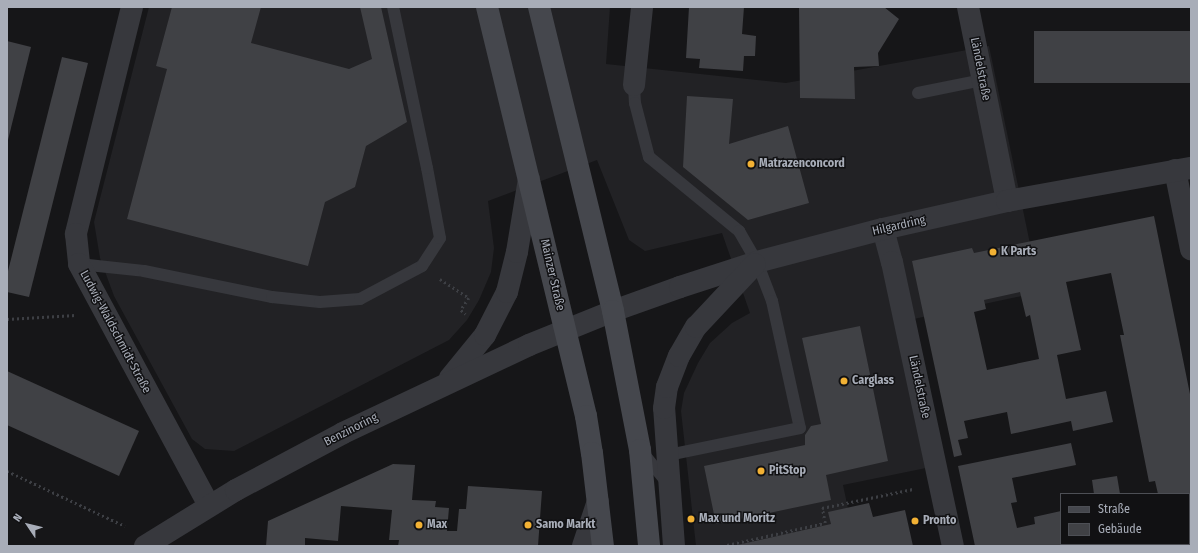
<!DOCTYPE html>
<html>
<head>
<meta charset="utf-8">
<style>
	body { margin:0 }
	#map { position:relative; width:1198px; height:553px; overflow:hidden; background:#161618; font-family:"Fira Sans Condensed",sans-serif }
	div>[style] { position:absolute }
	[style*='--x'] { left:calc(var(--x)*1px); top:calc(var(--y)*1px); width:calc(var(--w)*1px); rotate:calc(var(--a)*1deg) }
	.built>* { inset:0; background:#222225 }
	.building>* { inset:0; background:#404145; transform-origin:0 0 }
	.path>* { height:2.5px; margin-top:-1.25px; transform-origin:0; background:repeating-linear-gradient(90deg,#3d3f44 0 2px,transparent 0 5px) }
	.service>* { height:12px; margin:-6px; padding:0 6px; transform-origin:6px; border-radius:6px; background:#37383d }
	.minor>* { height:22px; margin:-11px; padding:0 11px; transform-origin:11px; border-radius:11px; background:#37383d }
	.tertiary>* { height:22px; margin:-11px; padding:0 11px; transform-origin:11px; border-radius:11px; background:#37383d }
	.secondary>* { height:22px; margin:-11px; padding:0 11px; transform-origin:11px; border-radius:11px; background:#45474d }
	.dots>* { width:11px; height:11px; translate:-50% -50%; box-sizing:border-box; border:2px solid #111113; border-radius:50% }
	span { translate:-50% -50%; white-space:nowrap; text-align:center; line-height:1.15; -webkit-text-stroke:3px #111113; paint-order:stroke }
	.street-label { font-size:12px; color:#a8adb8 }
	.poi-label { font-size:12px; color:#a8adb8; font-weight:700 }
	.left { translate:0 -50%; text-align:left }
	.frame { position:absolute; inset:0; border:8px solid #a8adb8; pointer-events:none }
	.legend { position:absolute; left:1060px; top:493px; width:130px; height:52px; box-sizing:border-box; background:#111113; border:1px solid #4d4f55; margin:0; padding:5px 7px; list-style:none; font-size:12px; color:#a8adb8 }
	.legend li { display:flex; align-items:center; gap:8px; height:20px }
	.legend b { width:20px; border:1px solid #4d4f55 }
	.north { position:absolute; left:8px; top:505px; width:40px; height:40px; -webkit-text-stroke:3px #111113; paint-order:stroke; rotate:305deg; font-size:11px; font-weight:700; line-height:16px; text-align:center; color:#a8adb8 }
	.north::after { content:''; display:block; margin:auto; width:14px; height:18px; background:#a8adb8; clip-path:polygon(50% 0,100% 100%,50% 72%,0 100%) }
</style>
</head>
<body>
<div id="map">
	<div class="built">
		<div style="clip-path:polygon(149px 7px,610px 7px,606px 64px,786px 83px,989px 46px,1040px 292px,895px 323px,926px 468px,843px 485px,856px 546px,696px 546px,681px 411px,684px 393px,698px 363px,710px 343px,732px 323px,750px 313px,722px 233px,645px 251px,629px 240px,597px 160px,488px 201px,494px 248px,491px 272px,479px 300px,467px 320px,449px 340px,234px 451px,205px 449px,192px 439px,114px 296px,100px 258px,94px 222px)"></div>
	</div>
	<div class="building">
		<div style="clip-path:polygon(172px 7px,261px 7px,251px 43px,349px 69px,372px 59px,360px 7px,381px 7px,407px 122px,366px 146px,355px 187px,325px 202px,308px 266px,127px 219px,167px 69px,156px 66px)"></div>
		<div style="clip-path:polygon(689px 7px,744px 7px,742px 34px,756px 36px,755px 56px,744px 56px,743px 71px,699px 68px,700px 59px,686px 58px)"></div>
		<div style="clip-path:polygon(799px 7px,884px 7px,899px 19px,878px 53px,879px 66px,854px 67px,855px 99px,800px 98px)"></div>
		<div style="left:1191px;top:31px;width:52px;height:157px;rotate:90deg"></div>
		<div style="clip-path:polygon(7px 41px,31px 47px,8px 140px,7px 140px)"></div>
		<div style="clip-path:polygon(62px 57px,88px 63px,29px 297px,7px 292px,7px 275px)"></div>
		<div style="clip-path:polygon(687px 96px,733px 99px,729px 144px,788px 126px,809px 203px,748px 220px,683px 167px)"></div>
		<div style="clip-path:polygon(evenodd,1154px 216px,1191px 399px,1191px 546px,1168px 546px,1167px 544px,1189px 544px,1189px 494px,1158px 494px,1155px 481px,1149px 482px,1120px 335px,1124px 335px,1111px 273px,1066px 282px,1081px 350px,1057px 355px,1066px 399px,1106px 391px,1113px 422px,1073px 431px,1071px 421px,1011px 434px,1007px 412px,964px 421px,968px 438px,958px 440px,962px 455px,954px 457px,912px 261px,972px 248px,974px 253px,1154px 216px,1020px 292px,1026px 317px,1030px 315px,1039px 359px,987px 370px,974px 312px,986px 309px,984px 300px,1020px 292px)"></div>
		<div style="clip-path:polygon(860px 326px,888px 461px,826px 475px,831px 500px,716px 524px,704px 466px,805px 445px,805px 435px,811px 426px,821px 424px,802px 338px)"></div>
		<div style="clip-path:polygon(7px 371px,139px 431px,119px 476px,7px 425px)"></div>
		<div style="clip-path:polygon(1071px 443px,1076px 465px,1012px 478px,1017px 502px,1011px 503px,1017px 528px,1035px 524px,1034px 517px,1061px 511px,1061px 544px,1077px 544px,1077px 546px,975px 546px,958px 466px)"></div>
		<div style="clip-path:polygon(393px 464px,415px 465px,412px 500px,436px 501px,435px 507px,449px 508px,447px 531px,457px 531px,459px 509px,466px 509px,468px 486px,542px 491px,538px 546px,398px 546px,399px 540px,389px 540px,392px 510px,341px 506px,338px 541px,305px 538px,305px 546px,266px 546px,268px 521px)"></div>
		<div style="clip-path:polygon(1117px 476px,1120px 494px,1094px 494px,1092px 480px)"></div>
		<div style="clip-path:polygon(869px 503px,873px 517px,905px 510px,913px 546px,733px 546px,831px 524px,828px 512px)"></div>
		<div style="left:1109px;top:544px;width:29px;height:2px"></div>
	</div>
	<div class="path">
		<div style="--x:440;--y:279;--w:35;--a:33"></div>
		<div style="--x:469;--y:298;--w:14;--a:124"></div>
		<div style="--x:461;--y:310;--w:6;--a:39"></div>
		<div style="--x:7;--y:319;--w:69;--a:-3.3"></div>
		<div style="--x:7;--y:471;--w:130;--a:25"></div>
		<div style="--x:727;--y:546;--w:1;--a:-90"></div>
		<div style="--x:727;--y:545;--w:100;--a:-12.7"></div>
		<div style="--x:825;--y:523;--w:15;--a:-101"></div>
		<div style="--x:822;--y:508;--w:93;--a:-11.8"></div>
	</div>
	<div class="service">
		<div style="--x:634;--y:85;--w:18;--a:87"></div>
		<div style="--x:635;--y:103;--w:56;--a:75.5"></div>
		<div style="--x:649;--y:157;--w:117;--a:39.4"></div>
		<div style="--x:739;--y:231;--w:36;--a:60"></div>
		<div style="--x:757;--y:262;--w:42;--a:69"></div>
		<div style="--x:772;--y:301;--w:130;--a:77.6"></div>
		<div style="--x:800;--y:428;--w:135;--a:168.4"></div>
		<div style="--x:918;--y:93;--w:65;--a:-11.5"></div>
		<div style="--x:79;--y:264;--w:65;--a:6.1"></div>
		<div style="--x:144;--y:271;--w:131;--a:11.5"></div>
		<div style="--x:272;--y:297;--w:48;--a:5.9"></div>
		<div style="--x:320;--y:302;--w:40;--a:-4.3"></div>
		<div style="--x:360;--y:299;--w:70;--a:-28"></div>
		<div style="--x:422;--y:266;--w:33;--a:-57"></div>
		<div style="--x:440;--y:238;--w:71;--a:-100.5"></div>
		<div style="--x:427;--y:168;--w:165;--a:-101.9"></div>
		<div style="--x:643;--y:453;--w:40;--a:51"></div>
	</div>
	<div class="minor">
		<div style="--x:132;--y:7;--w:234;--a:103.9"></div>
		<div style="--x:76;--y:234;--w:30;--a:84"></div>
		<div style="--x:79;--y:264;--w:274;--a:61.7"></div>
		<div style="--x:968;--y:7;--w:198;--a:78.6"></div>
		<div style="--x:634;--y:85;--w:78;--a:-84.1"></div>
		<div style="--x:1175;--y:170;--w:81;--a:78.6"></div>
		<div style="--x:883;--y:229;--w:34;--a:75"></div>
		<div style="--x:892;--y:262;--w:290;--a:77.9"></div>
		<div style="--x:583;--y:546;--w:47;--a:-71.6"></div>
	</div>
	<div class="tertiary">
		<div style="--x:450;--y:378;--w:55;--a:-50.9"></div>
		<div style="--x:485;--y:335;--w:48;--a:-62.9"></div>
		<div style="--x:507;--y:292;--w:41;--a:-76"></div>
		<div style="--x:517;--y:252;--w:74;--a:-80.7"></div>
		<div style="--x:145;--y:546;--w:107;--a:-31.6"></div>
		<div style="--x:236;--y:490;--w:121;--a:-28"></div>
		<div style="--x:343;--y:433;--w:206;--a:-25.3"></div>
		<div style="--x:529;--y:345;--w:91;--a:-22"></div>
		<div style="--x:613;--y:311;--w:71;--a:-19.7"></div>
		<div style="--x:680;--y:287;--w:81;--a:-18"></div>
		<div style="--x:757;--y:262;--w:130;--a:-14.7"></div>
		<div style="--x:883;--y:229;--w:127;--a:-12.7"></div>
		<div style="--x:1007;--y:201;--w:187;--a:-10.2"></div>
		<div style="--x:674;--y:546;--w:138;--a:-94.1"></div>
		<div style="--x:664;--y:408;--w:21;--a:-82"></div>
		<div style="--x:667;--y:387;--w:33;--a:-69"></div>
		<div style="--x:679;--y:356;--w:34;--a:-60"></div>
		<div style="--x:696;--y:327;--w:86;--a:-46.9"></div>
	</div>
	<div class="secondary">
		<div style="--x:487;--y:7;--w:421;--a:76.4"></div>
		<div style="--x:586;--y:416;--w:37;--a:81"></div>
		<div style="--x:592;--y:453;--w:94;--a:83.3"></div>
		<div style="--x:539;--y:7;--w:313;--a:76.3"></div>
		<div style="--x:613;--y:311;--w:142;--a:79"></div>
		<div style="--x:640;--y:450;--w:96;--a:84.6"></div>
	</div>
	<div class="dots">
		<div style="left:751px;top:164px;background:#f2b134"></div>
		<div style="left:993px;top:252px;background:#f2b134"></div>
		<div style="left:844px;top:381px;background:#f2b134"></div>
		<div style="left:761px;top:471px;background:#f2b134"></div>
		<div style="left:691px;top:519px;background:#f2b134"></div>
		<div style="left:915px;top:521px;background:#f2b134"></div>
		<div style="left:419px;top:525px;background:#f2b134"></div>
		<div style="left:528px;top:525px;background:#f2b134"></div>
	</div>
	<div class="street-label">
		<span style="left:980px;top:69px;rotate:79deg">Ländelstraße</span>
		<span style="left:899px;top:226px;rotate:-13deg">Hilgardring</span>
		<span style="left:552px;top:275px;rotate:77deg">Mainzer Straße</span>
		<span style="left:115px;top:332px;rotate:62deg">Ludwig-Waldschmidt-Straße</span>
		<span style="left:919px;top:387px;rotate:78deg">Ländelstraße</span>
		<span style="left:351px;top:430px;rotate:-27deg">Benzinoring</span>
	</div>
	<div class="poi-label">
		<span class="left" style="left:759px;top:164px">Matrazenconcord</span>
		<span class="left" style="left:1001px;top:252px">K Parts</span>
		<span class="left" style="left:852px;top:381px">Carglass</span>
		<span class="left" style="left:769px;top:471px">PitStop</span>
		<span class="left" style="left:699px;top:519px">Max und Moritz</span>
		<span class="left" style="left:923px;top:521px">Pronto</span>
		<span class="left" style="left:427px;top:525px">Max</span>
		<span class="left" style="left:536px;top:525px">Samo Markt</span>
	</div>
	<div class="frame"></div>
	<ul class="legend">
	<li><b style="height:5px;background:#45474d"></b>Straße</li>
	<li><b style="height:11px;background:#404145"></b>Gebäude</li>
	</ul>
	<div class="north">N</div>
</div>
</body>
</html>
